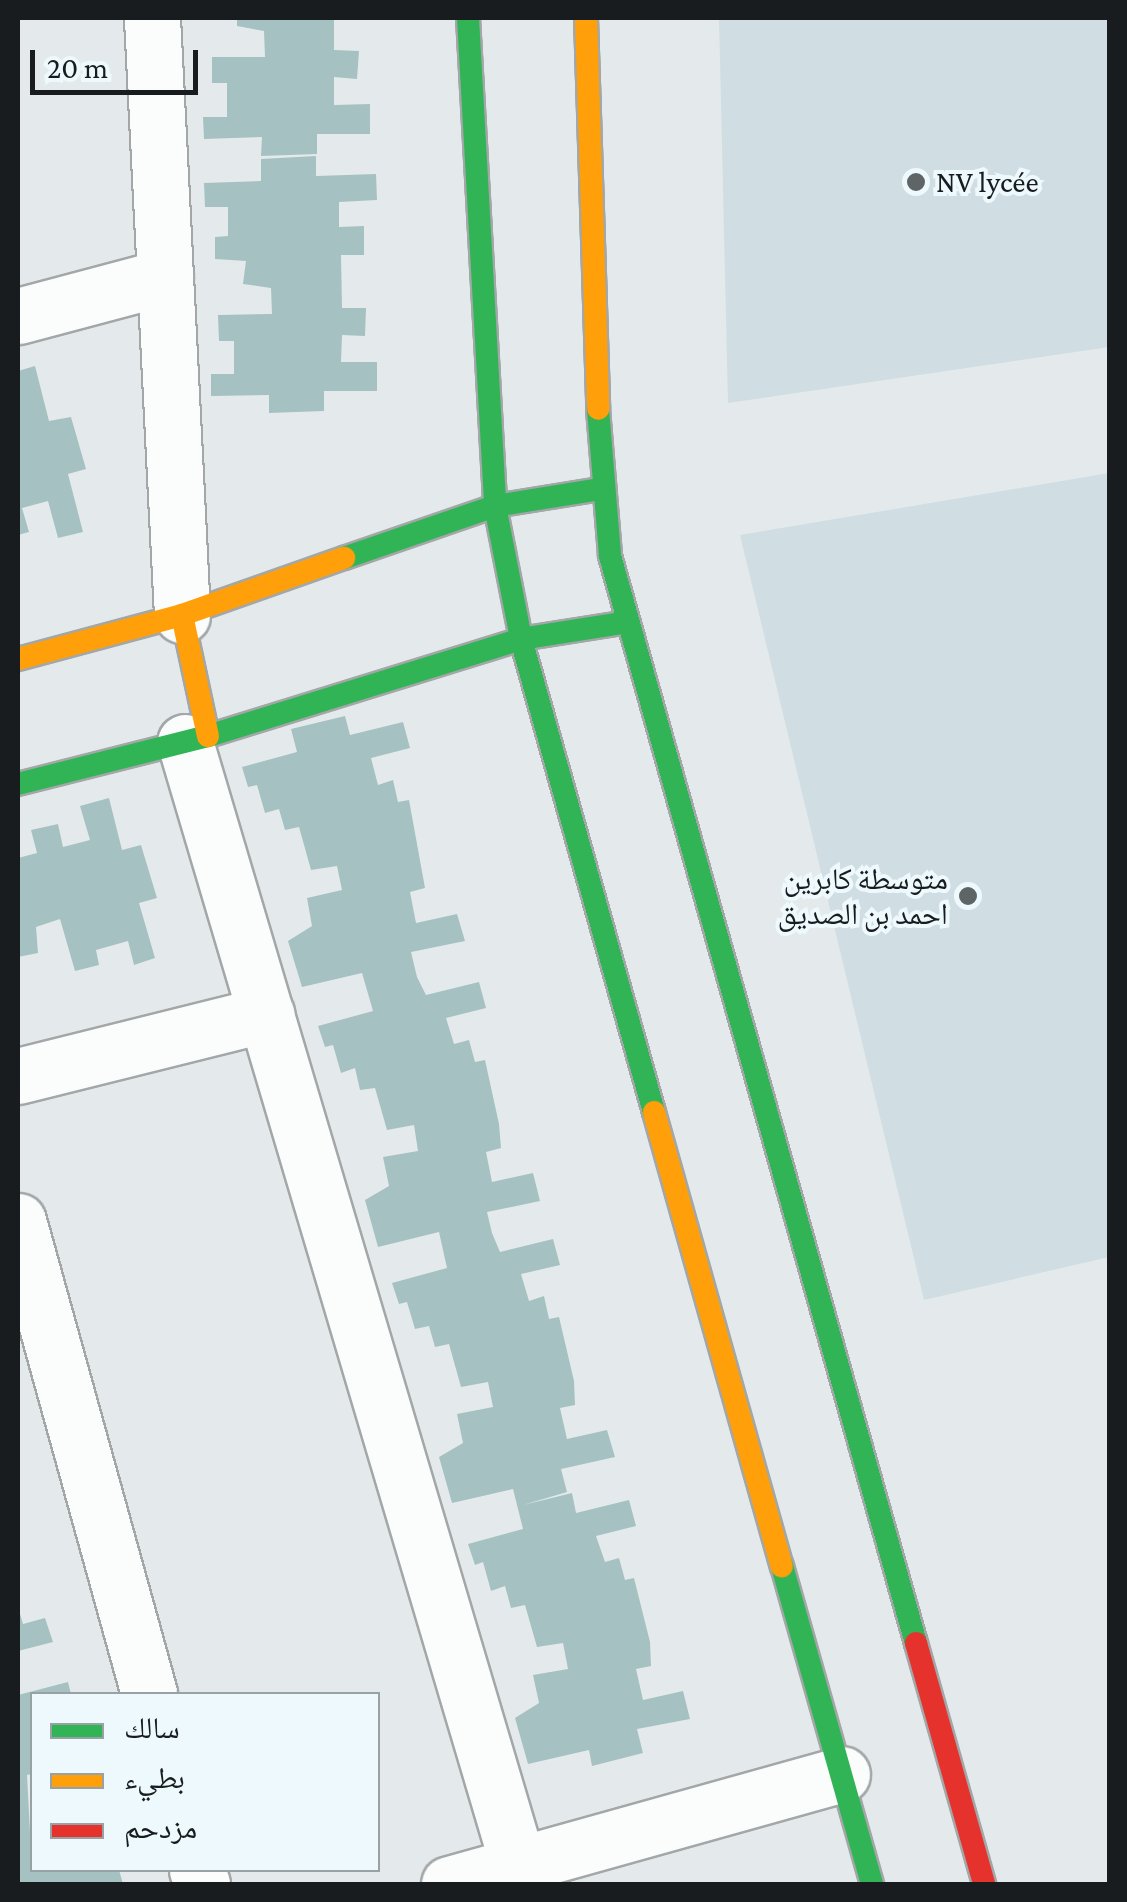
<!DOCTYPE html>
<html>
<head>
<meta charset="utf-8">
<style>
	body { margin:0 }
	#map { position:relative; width:1127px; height:1902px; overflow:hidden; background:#e4eaec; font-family:"Crimson Pro","Noto Naskh Arabic",serif }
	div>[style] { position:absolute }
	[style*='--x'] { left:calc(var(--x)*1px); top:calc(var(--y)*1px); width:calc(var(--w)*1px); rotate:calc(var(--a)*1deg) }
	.built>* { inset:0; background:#d0dde2 }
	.building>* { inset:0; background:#a6c1c2 }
	.roads { filter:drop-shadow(2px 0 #a3a7a8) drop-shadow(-2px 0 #a3a7a8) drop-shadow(0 2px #a3a7a8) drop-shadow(0 -2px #a3a7a8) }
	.street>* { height:55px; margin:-27.5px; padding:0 27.5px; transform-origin:27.5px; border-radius:27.5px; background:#fbfcfc }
	.fast>* { height:22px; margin:-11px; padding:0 11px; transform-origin:11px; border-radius:11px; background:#30b455 }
	.slow>* { height:22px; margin:-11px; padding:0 11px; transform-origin:11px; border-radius:11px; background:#ff9f0a }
	.jam>* { height:22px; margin:-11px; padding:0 11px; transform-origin:11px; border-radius:11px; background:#e5322d }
	.dots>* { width:28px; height:28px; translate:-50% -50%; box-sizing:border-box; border:5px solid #eef9fd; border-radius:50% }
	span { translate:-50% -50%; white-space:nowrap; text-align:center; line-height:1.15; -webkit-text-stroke:8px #eef9fd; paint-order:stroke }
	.poi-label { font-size:30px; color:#181c1e }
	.left { translate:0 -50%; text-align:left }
	.right { translate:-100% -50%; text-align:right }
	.frame { position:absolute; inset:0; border:20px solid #181c1e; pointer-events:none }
	.legend { position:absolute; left:30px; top:1692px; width:350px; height:180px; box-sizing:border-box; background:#eef9fd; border:2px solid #98a1a4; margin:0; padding:12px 18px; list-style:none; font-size:30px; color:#181c1e }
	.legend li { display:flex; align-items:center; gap:20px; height:50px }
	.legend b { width:50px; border:2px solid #98a1a4 }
	.scale { position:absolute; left:30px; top:50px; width:168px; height:45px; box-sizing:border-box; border:5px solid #181c1e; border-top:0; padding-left:12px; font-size:30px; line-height:35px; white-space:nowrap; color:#181c1e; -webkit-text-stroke:8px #eef9fd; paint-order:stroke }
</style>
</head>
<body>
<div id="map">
	<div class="built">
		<div style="clip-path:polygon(719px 18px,1109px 18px,1109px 347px,728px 403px)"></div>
		<div style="clip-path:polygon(1109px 473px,1109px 1257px,924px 1300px,740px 535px)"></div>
	</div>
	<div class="building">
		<div style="clip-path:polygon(237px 18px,334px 18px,334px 50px,359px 51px,357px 79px,334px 77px,334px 105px,370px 104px,370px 134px,317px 134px,317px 154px,261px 156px,262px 137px,204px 139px,203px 117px,227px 117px,227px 83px,212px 83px,212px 57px,265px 57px,264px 31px,237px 26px)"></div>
		<div style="clip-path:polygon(316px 156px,316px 176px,376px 174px,377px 200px,339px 202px,339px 227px,364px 226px,364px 255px,341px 255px,342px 308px,366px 308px,365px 336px,342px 335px,341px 362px,377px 362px,377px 391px,324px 391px,324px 411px,269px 413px,269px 395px,211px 396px,211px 374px,234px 374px,234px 341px,219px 341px,218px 315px,272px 314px,271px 288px,243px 284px,246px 261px,215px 259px,215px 237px,228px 236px,228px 207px,205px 207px,204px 183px,261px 181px,261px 159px)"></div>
		<div style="clip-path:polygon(35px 366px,49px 421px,71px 417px,86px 469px,68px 474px,83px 532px,58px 538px,48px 501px,22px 508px,29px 532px,18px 535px,18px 371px)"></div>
		<div style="clip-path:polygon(345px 716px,350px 735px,403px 722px,410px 748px,371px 758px,378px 785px,393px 780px,398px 802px,409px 800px,425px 888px,410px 892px,416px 923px,457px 914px,465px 941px,411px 952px,417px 977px,426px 995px,479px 982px,486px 1008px,446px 1018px,454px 1044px,469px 1040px,475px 1062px,485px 1060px,499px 1124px,501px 1148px,486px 1152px,492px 1182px,533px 1173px,540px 1201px,487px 1212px,492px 1233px,500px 1252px,553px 1239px,560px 1265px,521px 1274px,529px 1301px,544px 1296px,549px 1319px,559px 1317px,574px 1381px,575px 1405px,560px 1408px,567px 1439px,607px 1430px,615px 1457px,561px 1469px,567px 1492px,523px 1505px,572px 1493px,576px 1513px,629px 1500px,636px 1526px,596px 1536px,605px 1562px,619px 1558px,625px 1580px,634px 1578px,650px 1642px,651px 1666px,636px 1669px,643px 1700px,683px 1691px,690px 1719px,637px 1729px,643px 1753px,592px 1766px,589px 1750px,528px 1764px,515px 1718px,539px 1703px,533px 1675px,568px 1669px,563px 1643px,537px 1647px,525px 1605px,511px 1608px,505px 1586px,491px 1591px,483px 1562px,475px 1565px,468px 1544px,523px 1529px,513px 1489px,452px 1503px,439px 1457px,463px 1443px,457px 1414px,493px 1407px,488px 1382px,461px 1387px,449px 1344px,435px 1347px,429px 1326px,415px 1329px,407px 1302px,399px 1304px,392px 1283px,447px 1268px,439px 1232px,378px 1247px,365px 1200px,389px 1186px,383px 1157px,418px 1151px,414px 1125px,387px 1130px,375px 1088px,360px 1090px,355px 1068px,341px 1073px,333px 1045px,325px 1047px,318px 1026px,373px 1011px,362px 973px,302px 987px,288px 941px,312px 926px,307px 898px,342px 890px,337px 866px,311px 870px,299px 827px,285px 830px,279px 809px,265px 813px,257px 785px,248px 787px,242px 767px,297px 752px,291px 729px)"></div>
		<div style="clip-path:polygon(109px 798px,122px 850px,141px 845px,157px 898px,139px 903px,155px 958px,134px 965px,128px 941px,96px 950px,99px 965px,75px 971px,60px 919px,36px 927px,38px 953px,18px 957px,18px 858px,37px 853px,31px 830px,58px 824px,63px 847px,90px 840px,80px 806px)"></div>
		<div style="clip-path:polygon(18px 1607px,23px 1624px,45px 1618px,53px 1642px,18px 1651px)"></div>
		<div style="clip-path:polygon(68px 1682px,71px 1694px,32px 1694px,32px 1774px,27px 1775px,32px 1870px,119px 1870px,123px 1884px,18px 1884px,18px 1695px)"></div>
	</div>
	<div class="roads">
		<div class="street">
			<div style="--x:152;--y:18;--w:598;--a:87.12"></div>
			<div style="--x:18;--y:316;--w:152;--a:-14.9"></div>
			<div style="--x:185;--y:742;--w:1171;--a:73.48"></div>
			<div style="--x:18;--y:1076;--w:256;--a:-14"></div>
			<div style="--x:18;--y:1221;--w:491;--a:74.5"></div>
			<div style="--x:197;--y:1870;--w:15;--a:70"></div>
			<div style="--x:449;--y:1884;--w:408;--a:-15.6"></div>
		</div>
		<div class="fast">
			<div style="--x:468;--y:18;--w:489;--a:86.8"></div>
			<div style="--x:495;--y:506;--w:136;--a:78.9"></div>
			<div style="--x:521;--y:639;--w:491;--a:74.3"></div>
			<div style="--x:598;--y:409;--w:147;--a:85.3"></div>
			<div style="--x:610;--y:556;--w:1129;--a:74.28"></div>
			<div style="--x:344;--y:558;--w:160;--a:-19"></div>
			<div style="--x:495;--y:506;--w:106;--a:-9.2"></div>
			<div style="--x:18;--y:784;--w:196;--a:-14.2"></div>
			<div style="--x:208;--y:736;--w:328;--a:-17.2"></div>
			<div style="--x:521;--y:639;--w:108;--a:-9"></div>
			<div style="--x:782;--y:1566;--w:330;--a:74.2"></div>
		</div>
		<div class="slow">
			<div style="--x:586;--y:18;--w:391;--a:88.2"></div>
			<div style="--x:182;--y:615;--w:124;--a:77.9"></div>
			<div style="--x:18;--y:659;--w:170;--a:-15"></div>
			<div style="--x:182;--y:615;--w:172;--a:-19.4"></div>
			<div style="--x:654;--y:1112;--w:472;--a:74.3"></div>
		</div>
		<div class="jam">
			<div style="--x:916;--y:1643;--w:250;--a:74.2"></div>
		</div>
	</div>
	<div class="dots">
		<div style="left:916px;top:182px;background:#5f6466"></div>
		<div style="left:968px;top:896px;background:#5f6466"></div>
	</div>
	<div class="poi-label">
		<span class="left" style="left:936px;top:182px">NV lycée</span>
		<span class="right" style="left:948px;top:896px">متوسطة كابرين<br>احمد بن الصديق</span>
	</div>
	<div class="frame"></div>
	<ul class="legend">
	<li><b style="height:12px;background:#30b455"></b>سالك</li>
	<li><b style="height:12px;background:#ff9f0a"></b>بطيء</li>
	<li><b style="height:12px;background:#e5322d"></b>مزدحم</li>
	</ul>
	<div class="scale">20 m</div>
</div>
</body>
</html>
